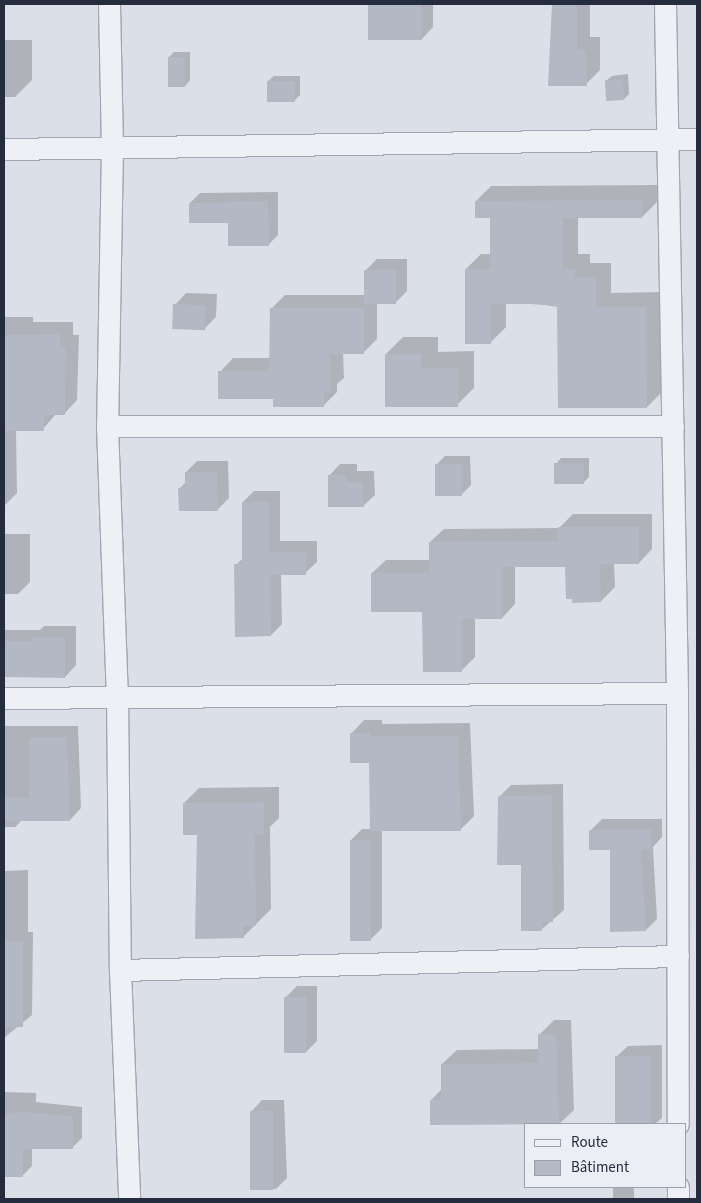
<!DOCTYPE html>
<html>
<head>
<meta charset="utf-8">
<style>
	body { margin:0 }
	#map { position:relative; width:701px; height:1203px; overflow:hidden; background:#dbdfe7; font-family:"Source Sans 3",sans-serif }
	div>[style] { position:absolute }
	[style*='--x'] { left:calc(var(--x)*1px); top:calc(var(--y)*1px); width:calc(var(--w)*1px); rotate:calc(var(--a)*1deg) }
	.shadow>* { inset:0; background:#0003; transform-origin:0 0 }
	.building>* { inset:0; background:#b2b8c4; transform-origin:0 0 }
	.roads { filter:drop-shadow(1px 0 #a1a6b1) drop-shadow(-1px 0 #a1a6b1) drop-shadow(0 1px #a1a6b1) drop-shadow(0 -1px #a1a6b1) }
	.street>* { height:21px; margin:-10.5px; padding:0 10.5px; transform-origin:10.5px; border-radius:10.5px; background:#eef0f5 }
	span { translate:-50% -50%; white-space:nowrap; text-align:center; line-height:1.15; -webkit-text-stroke:4px #ebeef4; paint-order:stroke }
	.frame { position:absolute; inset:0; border:5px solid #252c3d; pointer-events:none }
	.legend { position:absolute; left:524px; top:1123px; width:162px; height:65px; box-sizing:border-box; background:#ebeef4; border:1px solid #9ca0ab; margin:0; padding:6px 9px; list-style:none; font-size:15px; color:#252c3d }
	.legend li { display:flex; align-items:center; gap:10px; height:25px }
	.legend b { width:25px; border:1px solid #9ca0ab }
</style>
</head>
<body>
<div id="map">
	<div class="shadow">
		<div style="clip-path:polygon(370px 4px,433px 4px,433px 27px,422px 39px,370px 39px)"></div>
		<div style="clip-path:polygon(553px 4px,590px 4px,590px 37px,600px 37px,600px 70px,586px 84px,550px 85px)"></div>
		<div style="clip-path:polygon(4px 40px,32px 40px,32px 80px,15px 97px,4px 97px)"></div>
		<div style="clip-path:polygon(174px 52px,190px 52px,190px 80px,185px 86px,169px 57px)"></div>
		<div style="clip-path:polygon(628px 74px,629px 94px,624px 99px,606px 81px,612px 76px)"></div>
		<div style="clip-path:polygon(274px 76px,300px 76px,300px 95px,294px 101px,268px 81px)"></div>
		<div style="clip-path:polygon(657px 185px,657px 202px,642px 217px,578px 217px,578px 254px,590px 254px,590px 263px,611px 263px,611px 293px,661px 292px,662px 392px,647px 407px,558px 306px,506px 302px,506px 327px,491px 342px,466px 269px,481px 254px,491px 254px,491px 217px,476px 201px,491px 186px)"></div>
		<div style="clip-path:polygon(278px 192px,278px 235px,268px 245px,190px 203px,200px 193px)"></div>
		<div style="clip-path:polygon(377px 259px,407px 259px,407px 291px,396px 302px,377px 302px,377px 339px,364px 352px,343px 352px,344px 378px,337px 384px,337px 392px,324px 405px,274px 398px,220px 372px,233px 358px,270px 358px,271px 309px,285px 295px,365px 295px,365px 271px)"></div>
		<div style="clip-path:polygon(186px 293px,217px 294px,216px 317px,205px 328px,175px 305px)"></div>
		<div style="clip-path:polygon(4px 317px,33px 317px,33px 322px,73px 322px,73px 335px,79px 335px,77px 400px,64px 414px,56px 414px,43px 429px,16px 430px,17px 493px,4px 506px)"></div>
		<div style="clip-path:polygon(403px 337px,438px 337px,438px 352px,474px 351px,474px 388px,457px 405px,386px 354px)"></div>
		<div style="clip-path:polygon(445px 456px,470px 456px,471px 485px,462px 494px,436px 465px)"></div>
		<div style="clip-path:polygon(561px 458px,589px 458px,589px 477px,584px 482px,556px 464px)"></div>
		<div style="clip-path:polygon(197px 461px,228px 461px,229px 498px,217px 510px,180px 488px,186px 482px,186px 472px)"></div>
		<div style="clip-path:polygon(340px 464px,357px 464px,357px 471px,374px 471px,375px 495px,363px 506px,329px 476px)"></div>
		<div style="clip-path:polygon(254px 491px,280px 491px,280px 541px,317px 541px,317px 562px,305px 573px,281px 573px,282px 624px,271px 635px,236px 565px,243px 558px,243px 502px)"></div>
		<div style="clip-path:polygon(573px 514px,652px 514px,652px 549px,639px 563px,614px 563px,615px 587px,601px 601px,566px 566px,515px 566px,515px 604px,502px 618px,475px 618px,475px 657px,462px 670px,423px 610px,372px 573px,386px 560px,430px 560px,430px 542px,444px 529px,559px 528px)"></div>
		<div style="clip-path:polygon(4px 534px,30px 534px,30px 582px,18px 594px,4px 594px)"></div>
		<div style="clip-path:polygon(44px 626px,76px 626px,76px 665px,65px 677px,4px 676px,4px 630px,40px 630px)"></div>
		<div style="clip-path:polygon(364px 720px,382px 720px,382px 724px,470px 723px,474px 816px,461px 829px,382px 830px,382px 928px,371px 939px,351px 840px,362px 829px,371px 829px,370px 762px,351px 734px)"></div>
		<div style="clip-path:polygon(4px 726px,78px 726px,81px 808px,70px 820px,22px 820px,15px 827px,4px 827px)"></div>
		<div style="clip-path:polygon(563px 784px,564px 910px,541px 930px,500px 796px,511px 785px)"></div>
		<div style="clip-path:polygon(279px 787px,279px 818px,270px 827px,271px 909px,243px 937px,184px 803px,199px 788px)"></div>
		<div style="clip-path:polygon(602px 819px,662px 819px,662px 837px,653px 847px,657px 919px,646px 930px,611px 849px,590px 831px)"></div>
		<div style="clip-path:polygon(28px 870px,28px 932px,33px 932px,32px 1015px,4px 1038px,4px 871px)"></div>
		<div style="clip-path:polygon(297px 986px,317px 986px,317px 1041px,306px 1052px,285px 998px)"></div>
		<div style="clip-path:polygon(554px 1020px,571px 1020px,574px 1110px,559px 1124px,431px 1124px,431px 1100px,442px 1089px,442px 1064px,457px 1050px,539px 1049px,539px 1035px)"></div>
		<div style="clip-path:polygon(662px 1045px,662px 1118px,655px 1124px,617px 1124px,616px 1057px,628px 1046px)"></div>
		<div style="clip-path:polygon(4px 1092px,36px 1093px,36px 1102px,82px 1107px,82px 1138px,73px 1147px,32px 1147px,32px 1166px,23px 1175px,4px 1175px)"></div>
		<div style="clip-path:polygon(262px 1100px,284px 1100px,287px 1178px,276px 1189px,251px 1189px,251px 1112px)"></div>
		<div style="left:613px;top:1187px;width:21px;height:12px"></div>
	</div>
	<div class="building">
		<div style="left:368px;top:4px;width:54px;height:36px"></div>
		<div style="clip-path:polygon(552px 4px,577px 4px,577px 50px,586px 50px,587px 86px,548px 86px)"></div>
		<div style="left:168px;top:57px;width:17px;height:30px"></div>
		<div style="left:623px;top:79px;width:21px;height:18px;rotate:87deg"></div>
		<div style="left:267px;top:81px;width:28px;height:21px"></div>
		<div style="clip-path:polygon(642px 200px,642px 218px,563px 218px,563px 269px,575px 269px,575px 277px,596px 277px,596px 307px,646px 307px,647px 408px,558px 408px,557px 307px,540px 304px,491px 304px,491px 344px,465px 344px,465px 269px,490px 269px,490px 218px,475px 218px,475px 201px)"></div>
		<div style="clip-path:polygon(268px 201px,269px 246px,228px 246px,228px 223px,189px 223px,189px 203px)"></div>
		<div style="left:364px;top:270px;width:32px;height:34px"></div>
		<div style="left:173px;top:304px;width:33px;height:25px;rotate:2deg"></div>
		<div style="clip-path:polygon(270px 308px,364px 308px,364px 354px,330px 354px,331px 393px,324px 393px,324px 407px,273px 407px,273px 399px,218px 399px,218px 371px,269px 371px)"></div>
		<div style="clip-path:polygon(60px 334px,60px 347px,66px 347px,65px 415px,44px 415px,44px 431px,4px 431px,4px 335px)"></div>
		<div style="clip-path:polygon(385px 354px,421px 354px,421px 368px,458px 368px,458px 407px,385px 407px)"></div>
		<div style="left:554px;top:463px;width:30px;height:21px"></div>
		<div style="left:435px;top:464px;width:27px;height:32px"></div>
		<div style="clip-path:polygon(185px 472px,217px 472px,218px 511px,179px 511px,178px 488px,185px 487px)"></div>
		<div style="clip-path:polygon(328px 475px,346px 475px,346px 482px,363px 482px,364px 507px,328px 507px)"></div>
		<div style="clip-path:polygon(242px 502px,269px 502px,269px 552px,306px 552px,306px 575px,270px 575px,271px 636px,235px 637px,234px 564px,242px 564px)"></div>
		<div style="clip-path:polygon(558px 527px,639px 527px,639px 564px,600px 564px,601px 602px,572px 603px,572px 599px,566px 599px,565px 567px,502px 567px,502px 619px,462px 619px,462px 672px,423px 672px,422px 612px,371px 612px,371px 573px,429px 573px,429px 542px,558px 541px)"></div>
		<div style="clip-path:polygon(32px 637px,65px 637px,65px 678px,4px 677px,4px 641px,32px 641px)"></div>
		<div style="clip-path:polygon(350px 733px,370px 733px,370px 736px,458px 736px,461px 831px,370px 831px,369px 763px,350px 763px)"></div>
		<div style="clip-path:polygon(67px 737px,70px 821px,4px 821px,4px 798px,29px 798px,29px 738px)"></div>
		<div style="clip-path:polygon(552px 795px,553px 922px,542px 922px,542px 931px,521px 931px,521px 865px,497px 865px,498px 796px)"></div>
		<div style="clip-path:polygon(264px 802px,264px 835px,255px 835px,256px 926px,243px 926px,244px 938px,195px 939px,197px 835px,183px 835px,183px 803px)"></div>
		<div style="clip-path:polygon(589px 830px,651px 830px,651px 850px,641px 850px,646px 931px,610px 932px,610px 850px,589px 850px)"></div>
		<div style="left:350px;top:840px;width:21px;height:101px"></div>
		<div style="left:4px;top:941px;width:19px;height:86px"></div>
		<div style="left:284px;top:997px;width:22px;height:56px"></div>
		<div style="clip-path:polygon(538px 1034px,556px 1034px,559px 1124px,430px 1125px,430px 1100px,441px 1100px,441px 1064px,538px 1063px)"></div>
		<div style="left:651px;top:1056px;width:68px;height:36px;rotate:90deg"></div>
		<div style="clip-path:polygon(15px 1111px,73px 1116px,73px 1149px,23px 1149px,23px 1177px,4px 1177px,4px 1114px,15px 1114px)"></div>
		<div style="left:250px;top:1111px;width:23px;height:79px"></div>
	</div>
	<div class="roads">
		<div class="street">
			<div style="--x:109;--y:4;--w:142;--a:88.8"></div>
			<div style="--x:112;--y:146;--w:280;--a:91"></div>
			<div style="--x:107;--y:426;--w:269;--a:87.9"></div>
			<div style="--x:117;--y:695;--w:275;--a:89.4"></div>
			<div style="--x:120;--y:970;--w:229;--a:87.7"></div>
			<div style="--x:665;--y:4;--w:689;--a:89"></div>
			<div style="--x:677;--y:693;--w:431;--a:89.9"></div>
			<div style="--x:4;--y:149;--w:693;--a:-0.83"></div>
			<div style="--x:107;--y:426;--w:566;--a:0"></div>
			<div style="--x:4;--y:698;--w:673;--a:-0.43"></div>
			<div style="--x:120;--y:970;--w:558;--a:-1.44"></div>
			<div style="--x:678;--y:1187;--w:12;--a:90"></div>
		</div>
	</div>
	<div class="frame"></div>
	<ul class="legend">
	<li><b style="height:6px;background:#eef0f5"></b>Route</li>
	<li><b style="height:14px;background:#b2b8c4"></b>Bâtiment</li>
	</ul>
</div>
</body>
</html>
